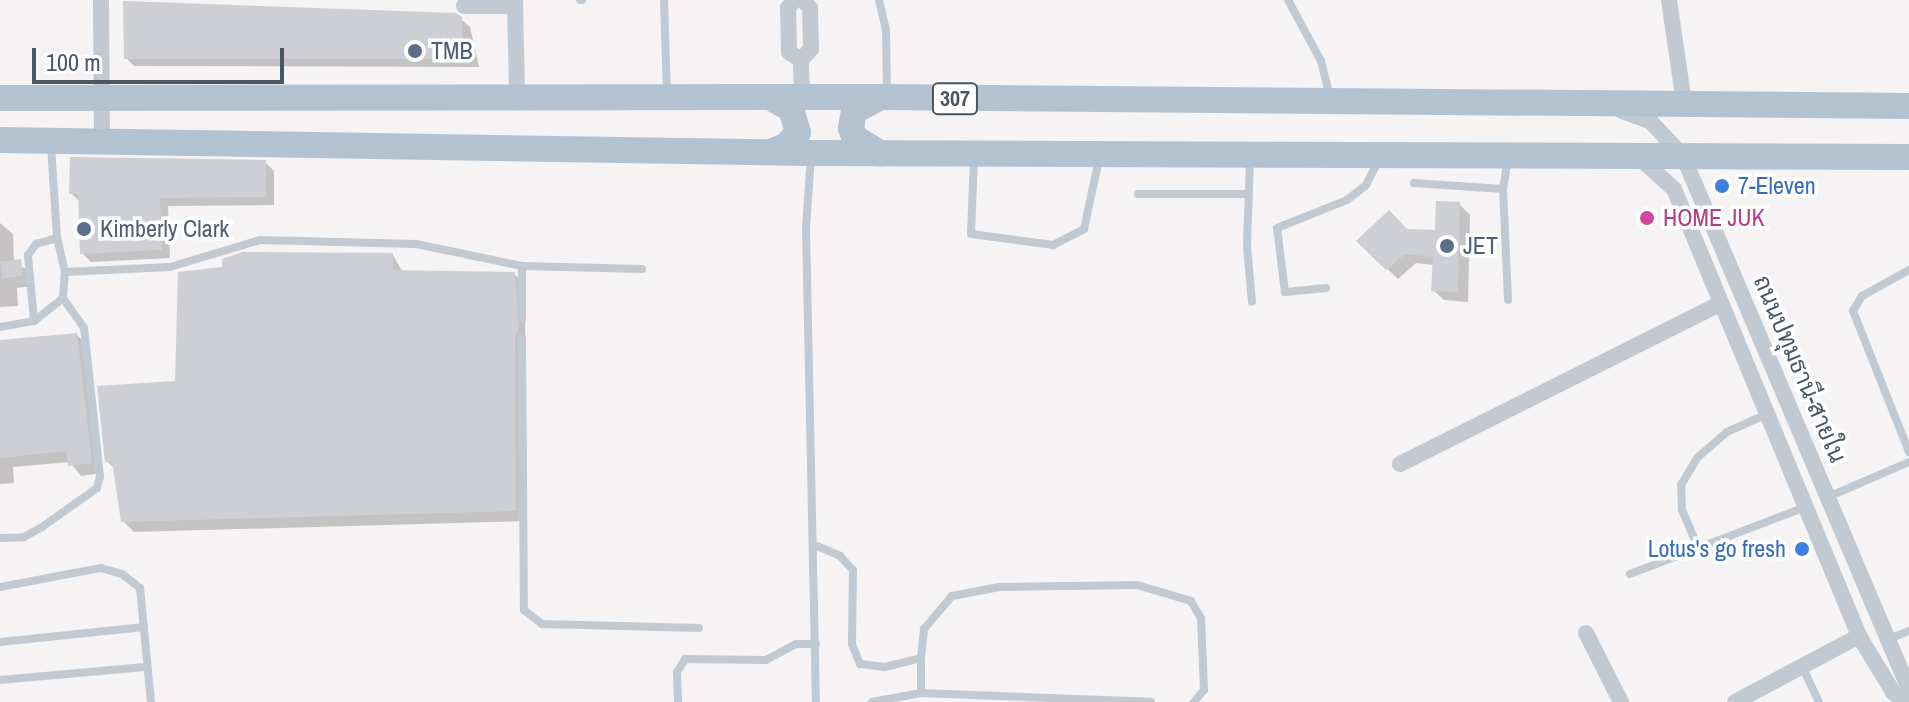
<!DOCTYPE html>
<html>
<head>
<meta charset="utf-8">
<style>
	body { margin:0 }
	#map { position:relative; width:1909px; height:702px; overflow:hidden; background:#f5f3f3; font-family:"Archivo Narrow",Sarabun,sans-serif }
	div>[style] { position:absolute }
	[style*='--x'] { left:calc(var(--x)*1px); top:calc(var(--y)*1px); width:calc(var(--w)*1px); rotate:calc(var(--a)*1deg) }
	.shadow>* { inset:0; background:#0003 }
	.building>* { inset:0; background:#cdcfd5; transform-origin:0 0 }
	.lane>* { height:8px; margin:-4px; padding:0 4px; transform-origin:4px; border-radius:4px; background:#c1cad2 }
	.street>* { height:16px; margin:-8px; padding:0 8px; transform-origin:8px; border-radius:8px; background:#c1cad2 }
	.primary>* { height:26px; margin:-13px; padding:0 13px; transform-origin:13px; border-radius:13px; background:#b3c2d1 }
	.dots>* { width:22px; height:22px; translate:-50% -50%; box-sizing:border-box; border:4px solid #fff; border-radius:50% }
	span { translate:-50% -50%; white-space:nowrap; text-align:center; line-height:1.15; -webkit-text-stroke:7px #fff; paint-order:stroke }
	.shield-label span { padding:2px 6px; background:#fff; border:2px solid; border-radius:6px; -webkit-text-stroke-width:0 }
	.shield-label { font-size:22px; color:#4a5661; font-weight:700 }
	.service-label { font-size:24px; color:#4e5e75 }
	.left { translate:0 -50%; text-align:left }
	.shop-label { font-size:24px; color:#366cbe }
	.right { translate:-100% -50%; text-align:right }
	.hotel-label { font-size:24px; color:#b23c85 }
	.street-label { font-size:24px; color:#4a5661 }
	.scale { position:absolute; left:32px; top:48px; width:252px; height:36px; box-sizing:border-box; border:4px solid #4a5661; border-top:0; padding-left:10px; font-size:24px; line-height:28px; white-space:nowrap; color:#4a5661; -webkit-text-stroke:6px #fff; paint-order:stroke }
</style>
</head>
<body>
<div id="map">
	<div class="shadow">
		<div style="clip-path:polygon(461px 19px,470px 27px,479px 67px,134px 66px,126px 58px)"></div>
		<div style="clip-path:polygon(265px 162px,274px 171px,274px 205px,168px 206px,170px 258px,91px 262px,82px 253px,80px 202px,71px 193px)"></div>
		<div style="clip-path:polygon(1459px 204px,1470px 215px,1468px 302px,1444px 300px,1433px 290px,1434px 265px,1416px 263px,1398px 279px,1359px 241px,1406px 231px,1436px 232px)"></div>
		<div style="clip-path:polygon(0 223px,13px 234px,14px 262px,31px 272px,33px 286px,17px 288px,18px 306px,0 307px)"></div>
		<div style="clip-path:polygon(393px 255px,403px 273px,514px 274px,525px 284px,526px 521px,134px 532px,123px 521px,115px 469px,107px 461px,177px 383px)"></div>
		<div style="clip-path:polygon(77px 335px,87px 345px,101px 473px,81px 476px,70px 462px,13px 467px,14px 483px,0 484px,0 342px)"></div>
	</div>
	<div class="building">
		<div style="clip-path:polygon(123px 1px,456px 13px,462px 17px,462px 42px,472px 42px,471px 59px,124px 59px)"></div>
		<div style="clip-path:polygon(70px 157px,266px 160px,266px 197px,160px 198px,162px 250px,80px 254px,78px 194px,69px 194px)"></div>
		<div style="clip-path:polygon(1436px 201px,1460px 202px,1458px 292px,1431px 291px,1433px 257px,1405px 254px,1386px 270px,1356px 241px,1389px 210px,1407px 229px,1435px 230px)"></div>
		<div style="clip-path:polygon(243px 252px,393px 253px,393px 270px,515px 272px,519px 325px,515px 338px,516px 511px,121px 522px,112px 461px,105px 462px,97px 386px,175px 381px,178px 272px,222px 267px,222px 259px)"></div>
		<div style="left:21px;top:259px;width:17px;height:21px;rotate:83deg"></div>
		<div style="clip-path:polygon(77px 333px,92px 463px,68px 466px,66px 451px,0 458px,0 340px)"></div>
	</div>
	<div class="lane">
		<div style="--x:580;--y:0;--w:2;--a:0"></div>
		<div style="--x:664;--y:0;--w:95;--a:88.2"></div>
		<div style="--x:879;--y:0;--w:31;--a:77"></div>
		<div style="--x:886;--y:30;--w:64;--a:89.1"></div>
		<div style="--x:1288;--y:0;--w:69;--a:61.6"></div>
		<div style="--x:1321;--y:61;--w:38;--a:76"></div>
		<div style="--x:811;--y:155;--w:73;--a:93.9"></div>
		<div style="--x:806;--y:228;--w:474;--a:88.8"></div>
		<div style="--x:1508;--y:158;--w:31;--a:99"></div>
		<div style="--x:1503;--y:189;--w:111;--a:87.4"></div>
		<div style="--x:974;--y:159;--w:75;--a:92.3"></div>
		<div style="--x:971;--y:234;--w:83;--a:7.6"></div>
		<div style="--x:1053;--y:245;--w:35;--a:-27"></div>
		<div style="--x:1084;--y:229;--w:72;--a:-77.9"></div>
		<div style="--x:1250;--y:159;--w:87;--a:92"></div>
		<div style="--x:1247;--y:246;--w:56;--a:84.9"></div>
		<div style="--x:1414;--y:183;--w:89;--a:3.9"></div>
		<div style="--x:1138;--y:194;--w:110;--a:0"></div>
		<div style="--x:522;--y:266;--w:53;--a:90"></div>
		<div style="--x:1909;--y:270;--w:54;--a:151"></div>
		<div style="--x:1862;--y:296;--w:17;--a:121"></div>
		<div style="--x:1853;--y:311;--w:152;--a:68.3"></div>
		<div style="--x:65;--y:272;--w:105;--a:-2.7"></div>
		<div style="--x:170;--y:267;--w:94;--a:-16.7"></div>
		<div style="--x:260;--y:240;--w:156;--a:1.5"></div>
		<div style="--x:416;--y:244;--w:108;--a:11.7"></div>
		<div style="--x:522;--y:266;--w:120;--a:1.4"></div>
		<div style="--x:1326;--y:288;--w:41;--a:174.4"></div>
		<div style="--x:1285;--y:292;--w:64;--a:-97.1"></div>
		<div style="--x:1277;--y:228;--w:75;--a:-21.8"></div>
		<div style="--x:1347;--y:200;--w:24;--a:-38"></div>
		<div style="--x:1366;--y:185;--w:29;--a:-63"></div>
		<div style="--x:34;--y:321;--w:66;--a:-95.2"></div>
		<div style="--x:28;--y:255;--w:14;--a:-54"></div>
		<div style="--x:36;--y:244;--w:22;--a:-16"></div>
		<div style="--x:0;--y:327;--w:35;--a:-10"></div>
		<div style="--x:34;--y:321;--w:37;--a:-38"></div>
		<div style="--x:63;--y:298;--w:26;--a:-86"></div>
		<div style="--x:65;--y:272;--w:35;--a:-103"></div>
		<div style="--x:57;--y:238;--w:94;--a:-93.7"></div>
		<div style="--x:522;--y:338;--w:272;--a:89.6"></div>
		<div style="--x:524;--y:610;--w:23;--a:38"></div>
		<div style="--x:542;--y:624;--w:157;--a:1.5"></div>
		<div style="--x:1828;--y:497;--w:88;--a:-23.4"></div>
		<div style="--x:0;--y:538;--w:24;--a:-2"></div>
		<div style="--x:24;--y:537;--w:21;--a:-29"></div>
		<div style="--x:42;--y:527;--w:67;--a:-35.3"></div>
		<div style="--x:97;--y:488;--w:11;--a:-75"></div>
		<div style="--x:100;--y:477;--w:150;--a:-96.1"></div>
		<div style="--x:84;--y:328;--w:37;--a:-125"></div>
		<div style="--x:1697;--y:545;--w:39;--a:-113"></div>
		<div style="--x:1682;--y:509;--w:24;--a:-92"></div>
		<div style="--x:1681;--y:485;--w:31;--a:-59"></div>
		<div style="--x:1697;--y:458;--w:40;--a:-41"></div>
		<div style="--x:1727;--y:432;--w:44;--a:-24.2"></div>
		<div style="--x:817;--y:546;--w:25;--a:23"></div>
		<div style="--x:840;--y:556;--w:19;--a:47"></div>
		<div style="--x:853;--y:570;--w:74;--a:90.8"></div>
		<div style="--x:852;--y:644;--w:22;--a:68"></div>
		<div style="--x:860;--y:664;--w:25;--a:7"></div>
		<div style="--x:885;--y:667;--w:37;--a:-14"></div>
		<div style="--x:921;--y:658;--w:29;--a:-84"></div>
		<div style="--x:924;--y:629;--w:43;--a:-49.7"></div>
		<div style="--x:952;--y:596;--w:48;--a:-10.8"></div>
		<div style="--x:999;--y:587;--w:138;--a:-0.8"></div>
		<div style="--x:1137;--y:585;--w:56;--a:16.5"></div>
		<div style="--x:1191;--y:601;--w:20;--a:60"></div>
		<div style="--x:1201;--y:618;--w:72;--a:87.6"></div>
		<div style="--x:1204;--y:690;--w:16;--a:130"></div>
		<div style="--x:1630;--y:574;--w:187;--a:-20.9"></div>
		<div style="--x:0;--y:587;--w:103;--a:-10.7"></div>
		<div style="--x:101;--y:568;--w:22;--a:16"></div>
		<div style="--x:122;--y:574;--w:23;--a:38"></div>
		<div style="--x:140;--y:588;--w:115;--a:84.5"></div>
		<div style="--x:1889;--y:639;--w:22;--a:-22"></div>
		<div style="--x:0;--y:642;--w:145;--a:-5.9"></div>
		<div style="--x:921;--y:658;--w:35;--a:90"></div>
		<div style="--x:1802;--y:666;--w:40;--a:65"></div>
		<div style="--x:0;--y:680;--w:148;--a:-5.1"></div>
		<div style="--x:678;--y:702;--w:30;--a:-92"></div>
		<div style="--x:677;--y:672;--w:15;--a:-58"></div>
		<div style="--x:685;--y:659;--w:81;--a:0.7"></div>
		<div style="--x:766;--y:660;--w:34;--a:-28"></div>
		<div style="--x:796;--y:644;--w:20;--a:0"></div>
		<div style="--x:872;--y:702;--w:50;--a:-10.4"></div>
		<div style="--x:921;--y:693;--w:230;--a:2.2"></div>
	</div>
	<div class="street">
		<div style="--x:101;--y:0;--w:141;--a:89.6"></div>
		<div style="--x:515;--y:0;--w:99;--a:88.8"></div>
		<div style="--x:794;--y:0;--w:10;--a:127"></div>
		<div style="--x:788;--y:8;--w:44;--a:88.7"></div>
		<div style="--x:789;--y:52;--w:14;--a:34"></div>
		<div style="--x:1669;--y:0;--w:104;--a:81.7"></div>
		<div style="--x:464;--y:6;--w:50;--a:0"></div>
		<div style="--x:802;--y:100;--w:40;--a:-91.4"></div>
		<div style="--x:801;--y:60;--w:15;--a:-48"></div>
		<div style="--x:811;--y:49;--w:41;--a:-91.4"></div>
		<div style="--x:810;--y:8;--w:11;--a:-131"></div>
		<div style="--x:1622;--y:111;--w:30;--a:20"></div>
		<div style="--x:1650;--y:121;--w:48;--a:46.7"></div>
		<div style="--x:1683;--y:156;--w:579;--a:67.02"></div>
		<div style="--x:1637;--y:156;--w:50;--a:41.7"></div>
		<div style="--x:1674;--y:189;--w:484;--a:67.5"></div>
		<div style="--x:1859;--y:636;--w:66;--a:58.7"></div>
		<div style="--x:1893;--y:692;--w:15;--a:42"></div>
		<div style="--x:1400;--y:464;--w:359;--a:-26.6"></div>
		<div style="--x:1586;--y:633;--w:77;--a:63.1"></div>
		<div style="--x:1735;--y:702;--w:140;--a:-28"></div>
	</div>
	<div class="primary">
		<div style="--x:0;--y:98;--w:880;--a:-0.07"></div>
		<div style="--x:880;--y:97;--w:1029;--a:0.5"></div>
		<div style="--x:877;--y:99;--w:26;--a:152"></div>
		<div style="--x:854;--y:111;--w:17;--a:100"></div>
		<div style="--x:851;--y:128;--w:9;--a:72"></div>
		<div style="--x:854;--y:137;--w:31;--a:32"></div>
		<div style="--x:0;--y:140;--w:811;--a:0.92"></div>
		<div style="--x:811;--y:153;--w:1098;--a:0.21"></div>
		<div style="--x:773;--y:151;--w:14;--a:-21"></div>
		<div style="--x:786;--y:146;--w:18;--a:-49"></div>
		<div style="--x:798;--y:132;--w:24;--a:-107"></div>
		<div style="--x:791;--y:109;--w:18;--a:-151"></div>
	</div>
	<div class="dots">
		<div style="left:415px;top:51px;background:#5c6f8a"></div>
		<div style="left:1722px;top:186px;background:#3f7fe0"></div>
		<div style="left:1647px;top:218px;background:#d1479c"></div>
		<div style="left:84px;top:229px;background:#5c6f8a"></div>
		<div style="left:1447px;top:246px;background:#5c6f8a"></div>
		<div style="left:1802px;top:549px;background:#3f7fe0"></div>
	</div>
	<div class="shield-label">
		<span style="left:955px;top:99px">307</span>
	</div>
	<div class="service-label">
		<span class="left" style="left:431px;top:51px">TMB</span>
		<span class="left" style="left:100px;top:229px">Kimberly Clark</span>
		<span class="left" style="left:1463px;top:246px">JET</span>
	</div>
	<div class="shop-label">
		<span class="left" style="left:1738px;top:186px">7-Eleven</span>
		<span class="right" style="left:1786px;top:549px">Lotus's go fresh</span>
	</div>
	<div class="hotel-label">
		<span class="left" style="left:1663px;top:218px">HOME JUK</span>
	</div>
	<div class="street-label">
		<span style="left:1800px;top:369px;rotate:67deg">ถนนปทุมธานี-สายใน</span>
	</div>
	<div class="scale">100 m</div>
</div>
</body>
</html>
